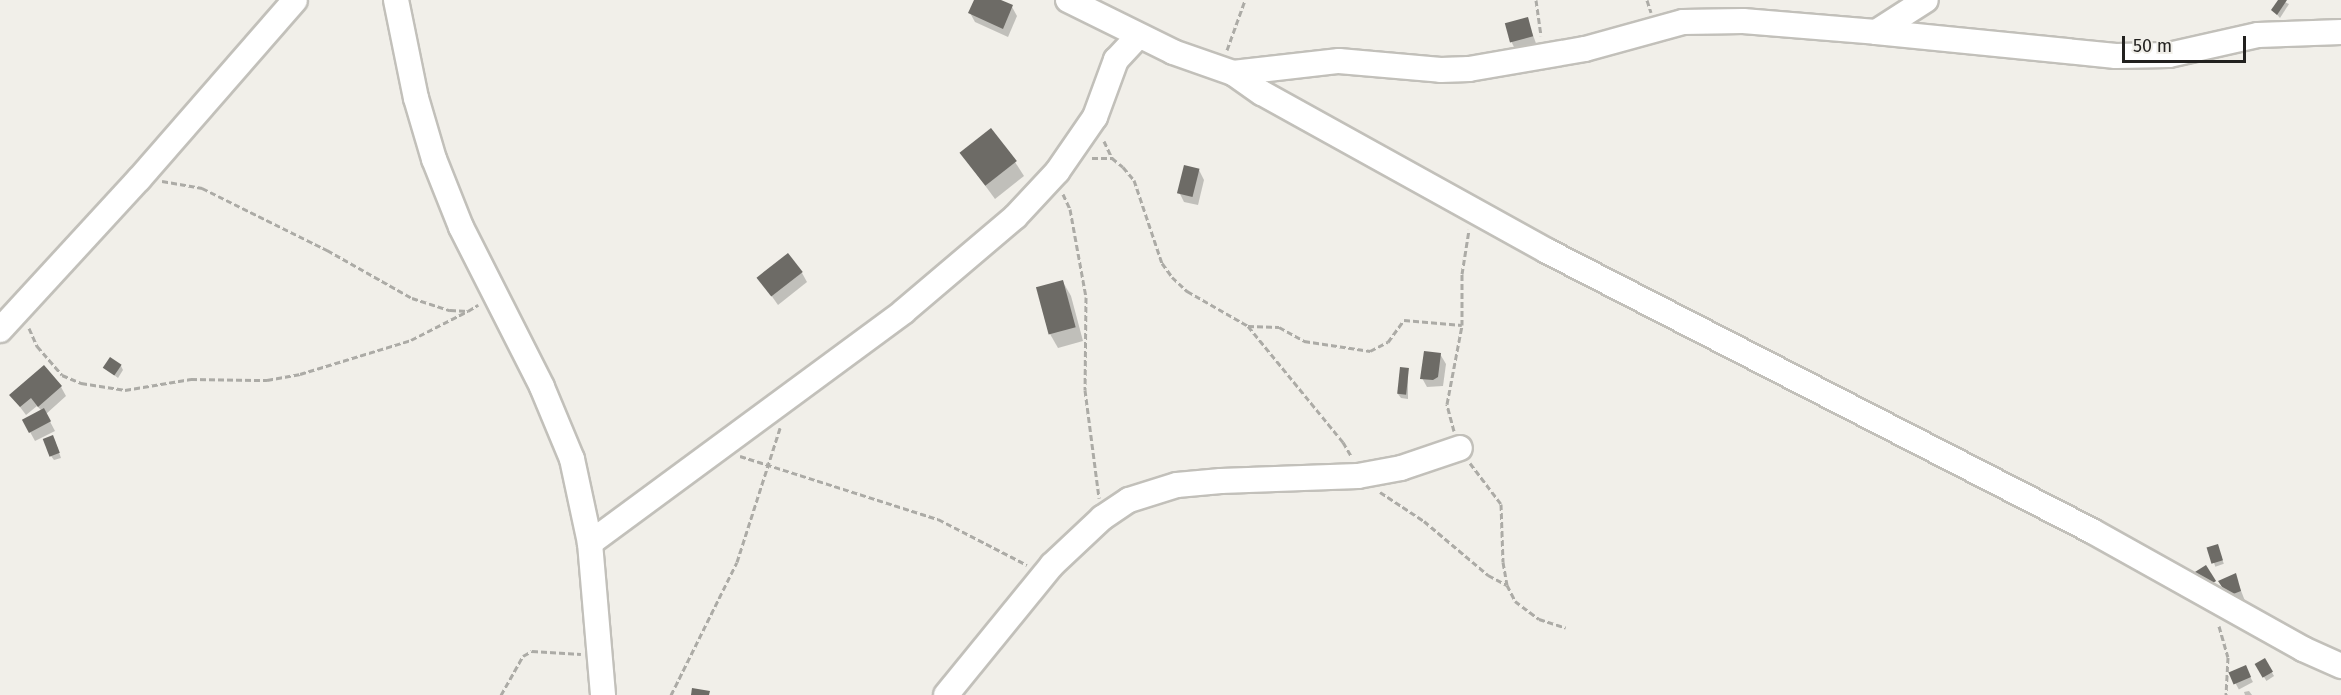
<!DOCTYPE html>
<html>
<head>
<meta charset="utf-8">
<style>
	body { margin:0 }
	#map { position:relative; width:2341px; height:695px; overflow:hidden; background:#f1efe9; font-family:"Fira Sans",sans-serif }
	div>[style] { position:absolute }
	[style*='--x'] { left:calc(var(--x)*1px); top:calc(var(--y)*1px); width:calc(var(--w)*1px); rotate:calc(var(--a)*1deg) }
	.shadow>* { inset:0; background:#0003; transform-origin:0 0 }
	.building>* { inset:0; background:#6d6b66; transform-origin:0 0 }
	.path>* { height:3px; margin-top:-1.5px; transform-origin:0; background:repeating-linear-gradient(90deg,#acaba6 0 6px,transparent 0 9px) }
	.roads { filter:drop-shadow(2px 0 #c2c0ba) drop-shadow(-2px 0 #c2c0ba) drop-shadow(0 2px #c2c0ba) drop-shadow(0 -2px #c2c0ba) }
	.minor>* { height:24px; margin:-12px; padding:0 12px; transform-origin:12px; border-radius:12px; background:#fff }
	span { translate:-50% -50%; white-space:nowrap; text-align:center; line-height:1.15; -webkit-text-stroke:6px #f1efe9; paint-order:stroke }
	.scale { position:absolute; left:2122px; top:36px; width:124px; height:27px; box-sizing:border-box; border:3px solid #22211f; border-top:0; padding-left:8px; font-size:18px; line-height:21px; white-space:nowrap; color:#22211f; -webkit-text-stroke:4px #f1efe9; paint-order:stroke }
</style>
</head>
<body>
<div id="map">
	<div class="shadow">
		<div style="clip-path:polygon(975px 0,997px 0,1012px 7px,1017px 16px,1008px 37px,975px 22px,970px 13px)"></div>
		<div style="clip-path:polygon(2280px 0,2289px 4px,2280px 18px,2273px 10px)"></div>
		<div style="clip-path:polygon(1527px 19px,1537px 46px,1516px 51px,1511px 41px)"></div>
		<div style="clip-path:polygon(962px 154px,1015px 162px,1024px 176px,995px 199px)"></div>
		<div style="clip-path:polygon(1199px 170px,1204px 180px,1198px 205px,1184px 202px,1179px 192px)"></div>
		<div style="clip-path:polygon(802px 273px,807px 282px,778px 305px,759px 278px)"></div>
		<div style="clip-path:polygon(1063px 282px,1071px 296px,1083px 341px,1058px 348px,1050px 334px,1038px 289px)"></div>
		<div style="clip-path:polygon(1440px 354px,1446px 364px,1443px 386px,1427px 387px,1422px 378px)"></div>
		<div style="clip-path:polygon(121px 366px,123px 370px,118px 378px,105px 368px)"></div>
		<div style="clip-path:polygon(1408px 369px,1408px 399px,1401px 398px,1398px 394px)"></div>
		<div style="clip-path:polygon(61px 387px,66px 396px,46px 414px,55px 431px,35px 441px,24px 421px,42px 411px,37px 406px,26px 415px,11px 395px)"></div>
		<div style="clip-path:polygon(55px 441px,61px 458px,54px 460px,51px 456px)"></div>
		<div style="left:2217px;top:545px;width:20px;height:9px;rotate:70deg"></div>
		<div style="clip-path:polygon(2235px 575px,2245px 601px,2234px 604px,2225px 590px)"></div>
		<div style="left:2264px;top:660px;width:19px;height:9px;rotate:58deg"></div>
		<div style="left:2245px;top:667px;width:17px;height:16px;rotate:62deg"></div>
		<div style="clip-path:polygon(2249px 691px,2252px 695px,2245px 695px,2244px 692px)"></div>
	</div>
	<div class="building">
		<div style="clip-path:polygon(974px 0,1001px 0,1013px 5px,1003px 29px,968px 13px)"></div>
		<div style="clip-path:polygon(2278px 0,2287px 0,2277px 15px,2271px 10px)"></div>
		<div style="left:1528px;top:17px;width:20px;height:24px;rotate:75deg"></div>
		<div style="left:991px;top:128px;width:42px;height:40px;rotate:52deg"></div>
		<div style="left:1184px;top:165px;width:16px;height:29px;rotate:14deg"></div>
		<div style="left:788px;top:253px;width:24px;height:40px;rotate:52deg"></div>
		<div style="left:1063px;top:280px;width:49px;height:28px;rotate:75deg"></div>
		<div style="clip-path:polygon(1424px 351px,1441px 353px,1438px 377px,1433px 380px,1420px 379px)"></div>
		<div style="left:110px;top:357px;width:14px;height:13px;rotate:34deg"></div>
		<div style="clip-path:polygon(44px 365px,62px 386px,38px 407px,31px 398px,20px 407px,9px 395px)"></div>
		<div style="left:1400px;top:367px;width:9px;height:27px;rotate:6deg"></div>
		<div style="left:44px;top:408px;width:15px;height:25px;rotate:62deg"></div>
		<div style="left:53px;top:435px;width:19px;height:11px;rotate:69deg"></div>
		<div style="left:2218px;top:544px;width:17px;height:12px;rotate:73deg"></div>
		<div style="left:2206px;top:565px;width:19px;height:14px;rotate:58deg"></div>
		<div style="clip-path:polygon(2236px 573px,2241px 591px,2228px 596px,2218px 581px)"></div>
		<div style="left:2265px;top:658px;width:16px;height:12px;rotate:60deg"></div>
		<div style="left:2246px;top:665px;width:13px;height:19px;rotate:67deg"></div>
		<div style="clip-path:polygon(692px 688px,710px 691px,709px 695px,691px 695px)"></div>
	</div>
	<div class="path">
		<div style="--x:1536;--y:0;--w:36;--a:82"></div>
		<div style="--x:1647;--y:0;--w:13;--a:72"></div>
		<div style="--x:1227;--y:50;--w:53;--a:-70.2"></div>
		<div style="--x:1104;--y:141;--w:19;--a:65"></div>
		<div style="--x:1092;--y:158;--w:20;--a:0"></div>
		<div style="--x:1112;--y:158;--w:14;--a:39"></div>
		<div style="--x:1123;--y:167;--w:17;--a:50"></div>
		<div style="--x:1134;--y:180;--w:88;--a:71.4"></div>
		<div style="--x:1162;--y:263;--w:17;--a:54"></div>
		<div style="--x:1172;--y:277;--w:21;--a:43"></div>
		<div style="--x:1187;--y:291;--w:70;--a:29.8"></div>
		<div style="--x:1248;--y:326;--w:150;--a:50.7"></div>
		<div style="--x:1343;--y:442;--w:16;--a:60"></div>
		<div style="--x:162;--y:181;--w:41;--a:9.9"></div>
		<div style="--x:202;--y:188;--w:140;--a:26.4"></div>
		<div style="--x:327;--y:250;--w:98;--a:29.5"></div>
		<div style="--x:412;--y:298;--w:40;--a:18"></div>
		<div style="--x:450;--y:310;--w:18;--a:3"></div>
		<div style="--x:468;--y:311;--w:12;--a:-31"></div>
		<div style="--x:1063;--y:194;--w:17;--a:65"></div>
		<div style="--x:1070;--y:209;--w:89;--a:79.7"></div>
		<div style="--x:1086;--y:297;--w:93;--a:90.6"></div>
		<div style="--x:1085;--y:390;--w:109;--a:82.6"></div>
		<div style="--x:1248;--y:326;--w:31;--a:2"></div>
		<div style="--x:1279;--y:327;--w:29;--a:29"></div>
		<div style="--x:1304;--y:341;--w:67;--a:8.6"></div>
		<div style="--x:1370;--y:351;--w:20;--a:-27"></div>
		<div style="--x:1388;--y:342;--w:27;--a:-54"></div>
		<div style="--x:1404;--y:320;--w:58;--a:4.9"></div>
		<div style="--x:29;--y:328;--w:20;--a:66"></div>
		<div style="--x:37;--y:346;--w:38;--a:49"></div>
		<div style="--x:62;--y:375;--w:21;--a:23"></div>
		<div style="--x:81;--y:383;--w:45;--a:9"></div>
		<div style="--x:125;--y:390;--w:67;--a:-9.5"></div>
		<div style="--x:191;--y:379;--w:76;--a:0.8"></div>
		<div style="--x:267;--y:380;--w:34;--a:-10"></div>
		<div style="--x:300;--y:374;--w:116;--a:-17"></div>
		<div style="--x:411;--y:340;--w:64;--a:-27"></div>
		<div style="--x:1454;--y:431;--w:28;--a:-105"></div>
		<div style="--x:1447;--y:404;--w:80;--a:-79.2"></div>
		<div style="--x:1462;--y:325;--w:51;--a:-90"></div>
		<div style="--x:1462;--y:274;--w:45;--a:-81"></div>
		<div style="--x:740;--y:456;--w:208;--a:17.7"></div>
		<div style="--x:938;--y:519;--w:100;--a:27.3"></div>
		<div style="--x:1470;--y:463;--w:51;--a:52.9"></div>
		<div style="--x:1501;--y:504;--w:58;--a:88"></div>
		<div style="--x:1503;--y:562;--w:23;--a:80"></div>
		<div style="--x:1507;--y:585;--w:18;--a:63"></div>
		<div style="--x:1515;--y:601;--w:30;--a:37"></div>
		<div style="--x:1539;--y:619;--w:28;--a:18"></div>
		<div style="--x:1380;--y:492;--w:53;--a:33.4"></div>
		<div style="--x:1424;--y:521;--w:84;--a:40.2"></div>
		<div style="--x:1488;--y:575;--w:21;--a:28"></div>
		<div style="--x:2219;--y:626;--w:32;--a:74"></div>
		<div style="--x:2228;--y:657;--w:38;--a:93"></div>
		<div style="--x:501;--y:695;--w:45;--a:-60.6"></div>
		<div style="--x:523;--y:656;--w:10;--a:-29"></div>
		<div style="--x:532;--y:651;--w:49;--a:3.5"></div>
		<div style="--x:671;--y:695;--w:148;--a:-63.6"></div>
		<div style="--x:737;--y:562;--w:141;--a:-72.2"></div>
	</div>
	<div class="roads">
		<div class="minor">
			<div style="--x:396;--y:0;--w:100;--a:78.5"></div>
			<div style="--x:416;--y:98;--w:64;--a:73.6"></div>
			<div style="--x:434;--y:159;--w:73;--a:68.3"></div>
			<div style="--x:461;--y:227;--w:179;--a:63.1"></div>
			<div style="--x:542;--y:387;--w:78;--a:67.4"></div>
			<div style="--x:572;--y:459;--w:86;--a:77.9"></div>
			<div style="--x:590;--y:543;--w:153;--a:85.1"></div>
			<div style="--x:1068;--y:0;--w:117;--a:26.3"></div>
			<div style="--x:1173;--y:52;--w:64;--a:19.3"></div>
			<div style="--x:1233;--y:73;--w:107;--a:-6.5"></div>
			<div style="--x:1339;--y:61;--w:102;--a:5"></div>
			<div style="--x:1441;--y:70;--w:28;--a:-2"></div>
			<div style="--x:1469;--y:69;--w:118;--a:-9.8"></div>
			<div style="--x:1585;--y:49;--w:102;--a:-15.4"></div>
			<div style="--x:1683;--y:22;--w:60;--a:-1"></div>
			<div style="--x:1743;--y:21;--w:133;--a:4.7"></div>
			<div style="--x:1876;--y:32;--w:59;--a:-32.6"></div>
			<div style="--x:1876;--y:32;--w:241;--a:5.7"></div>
			<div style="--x:2116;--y:56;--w:53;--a:-1.1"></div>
			<div style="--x:2169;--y:55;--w:91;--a:-12.7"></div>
			<div style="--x:2258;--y:35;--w:83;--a:-2.1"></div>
			<div style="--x:1233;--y:73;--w:35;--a:35"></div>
			<div style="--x:1262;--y:93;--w:326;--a:29"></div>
			<div style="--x:1547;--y:251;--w:613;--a:27.19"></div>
			<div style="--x:2092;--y:531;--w:242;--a:29.2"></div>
			<div style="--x:2303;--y:649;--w:42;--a:24.1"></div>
			<div style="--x:0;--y:330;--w:205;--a:-47.4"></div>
			<div style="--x:139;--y:179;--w:237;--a:-48.9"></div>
			<div style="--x:590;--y:543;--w:389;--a:-36.4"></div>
			<div style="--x:903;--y:312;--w:147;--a:-40.3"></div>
			<div style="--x:1015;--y:217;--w:62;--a:-47"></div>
			<div style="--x:1057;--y:172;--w:67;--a:-55.4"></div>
			<div style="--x:1095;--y:117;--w:61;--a:-69.8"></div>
			<div style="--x:1116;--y:60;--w:33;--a:-47"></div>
			<div style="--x:946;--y:695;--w:168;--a:-50.8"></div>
			<div style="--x:1052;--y:565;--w:69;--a:-43.2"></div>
			<div style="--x:1102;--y:518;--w:32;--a:-34"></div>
			<div style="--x:1129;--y:500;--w:50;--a:-17.4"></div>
			<div style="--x:1177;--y:485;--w:44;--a:-5.2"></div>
			<div style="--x:1221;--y:481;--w:137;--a:-2.1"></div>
			<div style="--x:1358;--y:476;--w:44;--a:-10.5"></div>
			<div style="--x:1401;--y:468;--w:62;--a:-18.7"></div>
		</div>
	</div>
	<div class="scale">50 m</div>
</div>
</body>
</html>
